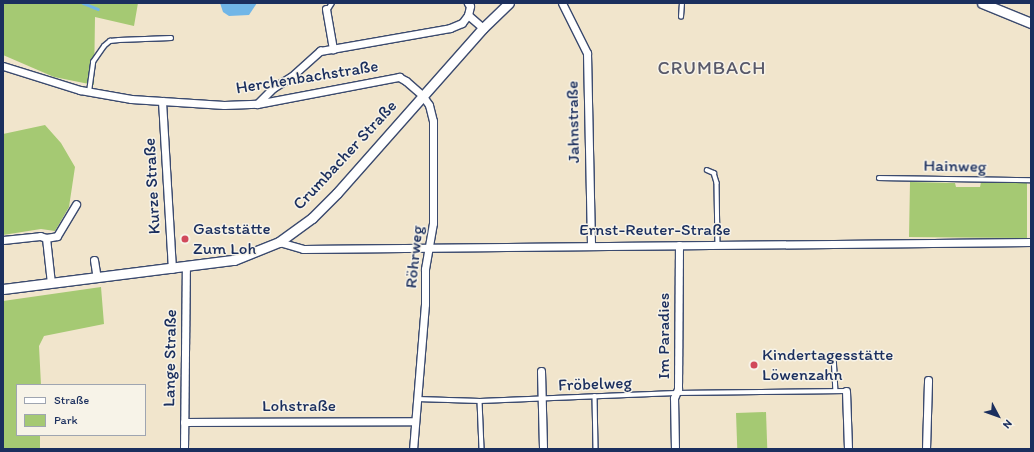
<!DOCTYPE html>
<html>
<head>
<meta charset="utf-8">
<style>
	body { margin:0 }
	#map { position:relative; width:1034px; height:452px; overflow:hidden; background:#f1e5cc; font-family:Itim,sans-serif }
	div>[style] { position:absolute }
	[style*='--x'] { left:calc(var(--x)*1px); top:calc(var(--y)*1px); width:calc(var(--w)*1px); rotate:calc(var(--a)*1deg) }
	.green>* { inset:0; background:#a5c973; transform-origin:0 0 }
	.water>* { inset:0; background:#71b6e7 }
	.stream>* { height:2.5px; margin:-1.25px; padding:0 1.25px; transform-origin:1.25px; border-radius:1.25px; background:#71b6e7 }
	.roads { filter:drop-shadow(1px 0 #3b4a6e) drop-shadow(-1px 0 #3b4a6e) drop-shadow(0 1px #3b4a6e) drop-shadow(0 -1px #3b4a6e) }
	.service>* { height:3.5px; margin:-1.75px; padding:0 1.75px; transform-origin:1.75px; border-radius:1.75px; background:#fff }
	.minor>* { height:7px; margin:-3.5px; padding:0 3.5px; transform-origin:3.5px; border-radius:3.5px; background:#fff }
	.secondary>* { height:9px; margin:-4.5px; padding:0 4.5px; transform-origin:4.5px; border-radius:4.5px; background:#fff }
	.dots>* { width:11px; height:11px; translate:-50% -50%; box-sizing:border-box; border:2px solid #f7f3e8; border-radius:50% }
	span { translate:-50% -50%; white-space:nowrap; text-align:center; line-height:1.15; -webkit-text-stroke:3px #f7f3e8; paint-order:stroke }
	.street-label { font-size:17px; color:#1b2f5e }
	.poi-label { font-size:17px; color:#1b2f5e }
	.left { translate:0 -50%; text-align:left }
	.quarter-label { font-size:19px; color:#58596a; letter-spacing:1px }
	.frame { position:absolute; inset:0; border:4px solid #1b2f5e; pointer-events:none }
	.legend { position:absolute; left:16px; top:384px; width:130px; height:52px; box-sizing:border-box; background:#f7f3e8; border:1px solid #9fa5b1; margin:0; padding:5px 7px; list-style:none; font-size:12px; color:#1b2f5e }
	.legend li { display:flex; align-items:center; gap:8px; height:20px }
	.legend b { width:20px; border:1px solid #9fa5b1 }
	.north { position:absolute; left:978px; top:396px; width:40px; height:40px; -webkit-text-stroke:3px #f7f3e8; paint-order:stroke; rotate:131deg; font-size:11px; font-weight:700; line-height:16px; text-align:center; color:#1b2f5e }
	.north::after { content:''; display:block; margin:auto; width:14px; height:18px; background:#1b2f5e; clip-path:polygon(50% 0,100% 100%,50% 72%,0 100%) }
</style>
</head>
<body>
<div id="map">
	<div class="green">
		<div style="clip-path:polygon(3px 3px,138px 3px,134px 26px,95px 17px,94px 85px,54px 77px,3px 55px)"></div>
		<div style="clip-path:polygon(45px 125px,61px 143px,75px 167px,69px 207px,55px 231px,41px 229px,3px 235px,3px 134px)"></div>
		<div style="clip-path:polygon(910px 182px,955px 183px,956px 187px,980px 187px,981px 182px,1027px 182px,1027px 238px,909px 237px)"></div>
		<div style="clip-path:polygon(101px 287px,104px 324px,44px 336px,39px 346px,41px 385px,17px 385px,17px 435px,40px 435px,40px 449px,3px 449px,3px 301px)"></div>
		<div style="left:766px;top:412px;width:37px;height:30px;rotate:88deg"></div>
	</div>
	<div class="water">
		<div style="clip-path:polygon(220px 3px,257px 3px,249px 15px,229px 16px,223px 12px)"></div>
	</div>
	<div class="stream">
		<div style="--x:83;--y:3;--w:16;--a:22"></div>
	</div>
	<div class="roads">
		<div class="service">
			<div style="--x:327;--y:11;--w:9;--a:-58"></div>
			<div style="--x:681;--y:17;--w:14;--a:-86"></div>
			<div style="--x:89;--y:92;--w:30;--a:-82"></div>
			<div style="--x:93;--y:62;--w:19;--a:-55"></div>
			<div style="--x:104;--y:46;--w:8;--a:-40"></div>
			<div style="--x:110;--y:41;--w:9;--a:-6"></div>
			<div style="--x:119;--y:40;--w:52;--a:-2.2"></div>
			<div style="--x:707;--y:170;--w:8;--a:23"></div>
			<div style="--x:714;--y:173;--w:10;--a:73"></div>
			<div style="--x:717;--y:183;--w:62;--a:89.1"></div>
			<div style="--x:879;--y:178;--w:152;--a:0.8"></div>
			<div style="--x:834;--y:355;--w:36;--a:87"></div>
			<div style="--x:595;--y:396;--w:53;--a:88.9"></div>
			<div style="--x:417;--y:399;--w:63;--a:1.8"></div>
			<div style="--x:480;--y:401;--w:196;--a:-2.3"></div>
			<div style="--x:676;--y:393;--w:170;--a:-0.7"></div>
			<div style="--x:480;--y:401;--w:48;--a:87.6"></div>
		</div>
		<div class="minor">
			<div style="--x:562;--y:3;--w:56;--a:63.4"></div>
			<div style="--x:587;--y:53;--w:192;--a:88.8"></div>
			<div style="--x:326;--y:9;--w:41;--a:80.1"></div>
			<div style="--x:468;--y:15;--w:20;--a:41"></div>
			<div style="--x:3;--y:66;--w:81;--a:17.3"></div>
			<div style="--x:80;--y:90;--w:52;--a:10"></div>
			<div style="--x:131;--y:99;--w:93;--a:3.7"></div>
			<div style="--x:224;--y:105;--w:33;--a:-2"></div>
			<div style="--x:257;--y:104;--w:145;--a:-10.8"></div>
			<div style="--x:399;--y:77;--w:8;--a:30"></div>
			<div style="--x:406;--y:81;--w:21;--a:41"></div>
			<div style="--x:422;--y:95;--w:12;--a:55"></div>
			<div style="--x:429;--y:105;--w:16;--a:76"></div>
			<div style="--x:433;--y:121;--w:102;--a:90"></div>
			<div style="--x:433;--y:223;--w:47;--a:99.9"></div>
			<div style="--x:425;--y:269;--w:35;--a:90"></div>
			<div style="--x:425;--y:304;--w:145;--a:94.7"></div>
			<div style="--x:162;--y:101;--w:168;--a:86.6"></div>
			<div style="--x:257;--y:104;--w:23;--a:-45"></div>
			<div style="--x:273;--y:88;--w:22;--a:-32"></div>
			<div style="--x:292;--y:76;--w:38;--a:-42"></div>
			<div style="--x:320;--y:51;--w:132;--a:-10"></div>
			<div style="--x:450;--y:28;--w:13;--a:-23"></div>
			<div style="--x:462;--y:23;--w:10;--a:-53"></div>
			<div style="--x:468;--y:15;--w:9;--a:-77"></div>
			<div style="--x:470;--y:6;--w:4;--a:-124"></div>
			<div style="--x:46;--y:238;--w:11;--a:-10"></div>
			<div style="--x:57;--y:236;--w:37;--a:-59"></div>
			<div style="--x:3;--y:240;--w:37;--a:-6"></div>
			<div style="--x:40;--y:236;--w:6;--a:18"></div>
			<div style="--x:46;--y:238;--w:45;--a:83.7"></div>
			<div style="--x:279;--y:242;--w:25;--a:16"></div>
			<div style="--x:303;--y:249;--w:728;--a:-0.55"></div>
			<div style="--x:94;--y:260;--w:18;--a:81"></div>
			<div style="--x:541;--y:371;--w:78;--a:88.5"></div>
			<div style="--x:846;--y:391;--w:58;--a:88"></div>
			<div style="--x:184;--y:422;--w:231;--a:-0.2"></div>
			<div style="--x:184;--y:449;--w:182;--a:-89.4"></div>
			<div style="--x:675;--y:449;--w:51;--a:-91.1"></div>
			<div style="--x:674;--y:398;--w:10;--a:-66"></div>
			<div style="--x:678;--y:389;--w:144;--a:-89.6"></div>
			<div style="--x:926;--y:449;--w:69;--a:-88.3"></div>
		</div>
		<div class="secondary">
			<div style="--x:982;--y:3;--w:53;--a:22.2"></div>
			<div style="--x:3;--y:289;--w:233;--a:-7.2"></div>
			<div style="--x:234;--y:260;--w:48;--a:-21.8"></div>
			<div style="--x:279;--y:242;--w:41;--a:-36"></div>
			<div style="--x:312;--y:218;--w:35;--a:-45"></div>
			<div style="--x:337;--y:193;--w:220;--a:-48.5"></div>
			<div style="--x:483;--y:28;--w:36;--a:-44"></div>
		</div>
	</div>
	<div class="dots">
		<div style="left:185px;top:239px;background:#d1495b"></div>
		<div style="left:754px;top:365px;background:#d1495b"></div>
	</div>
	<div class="street-label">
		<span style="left:307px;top:77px;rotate:-9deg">Herchenbachstraße</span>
		<span style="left:573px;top:122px;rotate:-91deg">Jahnstraße</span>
		<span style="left:345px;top:155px;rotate:-47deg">Crumbacher Straße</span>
		<span style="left:955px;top:166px;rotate:1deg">Hainweg</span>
		<span style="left:152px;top:186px;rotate:-93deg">Kurze Straße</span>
		<span style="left:655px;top:230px">Ernst-Reuter-Straße</span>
		<span style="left:414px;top:257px;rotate:-84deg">Röhrweg</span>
		<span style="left:664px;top:336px;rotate:-90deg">Im Paradies</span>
		<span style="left:170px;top:358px;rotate:-89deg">Lange Straße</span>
		<span style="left:595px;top:384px;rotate:-2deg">Fröbelweg</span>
		<span style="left:299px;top:406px">Lohstraße</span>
	</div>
	<div class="poi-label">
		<span class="left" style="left:193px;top:239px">Gaststätte<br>Zum Loh</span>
		<span class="left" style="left:762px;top:365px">Kindertagesstätte<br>Löwenzahn</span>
	</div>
	<div class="quarter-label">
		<span style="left:712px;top:68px">CRUMBACH</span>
	</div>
	<div class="frame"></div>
	<ul class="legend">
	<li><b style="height:5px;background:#fff"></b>Straße</li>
	<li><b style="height:11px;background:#a5c973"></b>Park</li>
	</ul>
	<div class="north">N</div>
</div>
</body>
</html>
